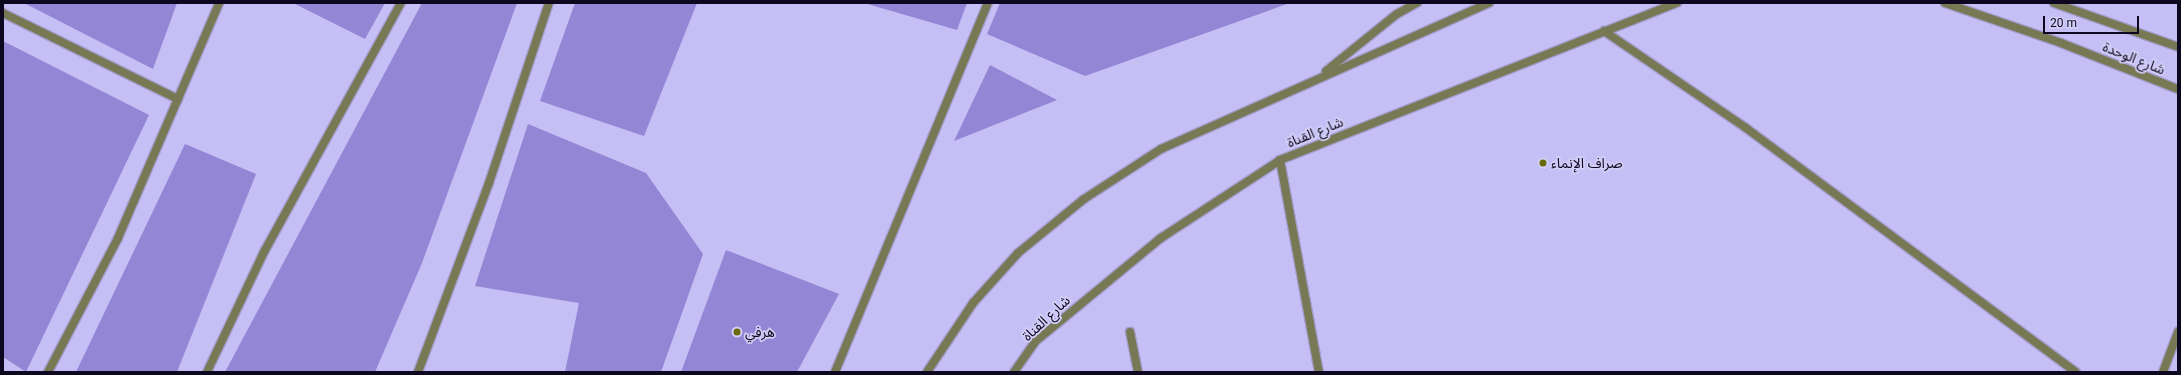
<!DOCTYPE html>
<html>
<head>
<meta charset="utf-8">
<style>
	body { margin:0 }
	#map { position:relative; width:2181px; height:375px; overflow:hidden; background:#c5bff5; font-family:Roboto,"Noto Sans Arabic",sans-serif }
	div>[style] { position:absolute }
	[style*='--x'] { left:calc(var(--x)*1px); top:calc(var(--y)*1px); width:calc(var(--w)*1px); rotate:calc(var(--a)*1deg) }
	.building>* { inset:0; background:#9286d5 }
	.roads { filter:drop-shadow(1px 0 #a49ece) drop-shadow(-1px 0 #a49ece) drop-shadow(0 1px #a49ece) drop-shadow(0 -1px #a49ece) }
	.minor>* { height:8px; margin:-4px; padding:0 4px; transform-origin:4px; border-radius:4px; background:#777854 }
	.tertiary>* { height:8px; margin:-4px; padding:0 4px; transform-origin:4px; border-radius:4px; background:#777854 }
	.dots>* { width:11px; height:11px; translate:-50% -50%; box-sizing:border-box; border:2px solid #d2cef7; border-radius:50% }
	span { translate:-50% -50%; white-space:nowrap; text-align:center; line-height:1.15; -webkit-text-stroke:3.5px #d2cef7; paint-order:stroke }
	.street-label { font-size:14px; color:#0d081f }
	.poi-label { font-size:14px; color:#0d081f }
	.left { translate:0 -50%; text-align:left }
	.frame { position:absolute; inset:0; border:4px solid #0d081f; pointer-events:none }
	.scale { position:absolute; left:2043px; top:16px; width:96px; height:18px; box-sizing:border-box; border:2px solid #0d081f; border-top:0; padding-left:5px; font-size:12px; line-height:14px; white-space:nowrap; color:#0d081f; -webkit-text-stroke:3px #d2cef7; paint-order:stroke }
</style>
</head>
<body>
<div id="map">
	<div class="building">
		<div style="clip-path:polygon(24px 3px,177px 3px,153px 69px)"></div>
		<div style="clip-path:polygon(293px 3px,385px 3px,365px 39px)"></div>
		<div style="clip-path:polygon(422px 3px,517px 3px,422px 263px,375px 372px,225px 372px)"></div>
		<div style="clip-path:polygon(575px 3px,697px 3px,644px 136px,540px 101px)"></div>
		<div style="clip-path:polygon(864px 3px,967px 3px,957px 30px)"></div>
		<div style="clip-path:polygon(1000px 3px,1290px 3px,1085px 76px,987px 34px)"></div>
		<div style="clip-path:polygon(3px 41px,149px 115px,26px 372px,3px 357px)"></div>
		<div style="clip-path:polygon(990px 65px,1057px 100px,954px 141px)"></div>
		<div style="clip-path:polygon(528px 124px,646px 173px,703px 254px,661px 372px,565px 372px,579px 303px,475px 286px)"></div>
		<div style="clip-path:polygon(185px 144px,256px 174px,177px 372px,76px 372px)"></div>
		<div style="clip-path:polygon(726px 250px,839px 294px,797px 372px,681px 372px)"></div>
	</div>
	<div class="roads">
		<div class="minor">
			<div style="--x:3;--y:13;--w:195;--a:26.2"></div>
			<div style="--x:1604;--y:31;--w:172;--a:34.3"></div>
			<div style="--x:1746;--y:128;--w:410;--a:36.5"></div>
			<div style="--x:1280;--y:160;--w:216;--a:79.6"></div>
			<div style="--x:1130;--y:332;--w:41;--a:78.7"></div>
			<div style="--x:48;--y:372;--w:151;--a:-62.4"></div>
			<div style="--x:118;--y:238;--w:256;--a:-66.7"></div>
			<div style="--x:207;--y:372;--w:133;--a:-64.6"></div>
			<div style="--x:264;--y:252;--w:284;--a:-61.2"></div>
			<div style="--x:418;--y:372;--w:202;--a:-69.4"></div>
			<div style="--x:489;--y:183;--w:190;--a:-71.6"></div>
			<div style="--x:835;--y:372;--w:399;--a:-67.5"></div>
			<div style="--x:2163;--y:372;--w:43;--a:-69.4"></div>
		</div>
		<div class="tertiary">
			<div style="--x:1945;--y:3;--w:123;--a:19"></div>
			<div style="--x:2061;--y:43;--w:126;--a:21.5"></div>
			<div style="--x:2054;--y:3;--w:132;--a:19.5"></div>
			<div style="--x:1326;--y:71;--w:91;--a:-38.8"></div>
			<div style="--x:1397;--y:14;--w:23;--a:-29"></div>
			<div style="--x:927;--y:372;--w:83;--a:-56.3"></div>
			<div style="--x:973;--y:303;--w:67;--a:-48"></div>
			<div style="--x:1018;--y:253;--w:85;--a:-39.3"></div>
			<div style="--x:1084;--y:199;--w:92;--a:-33"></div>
			<div style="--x:1161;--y:149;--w:359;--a:-24"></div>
			<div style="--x:1014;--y:372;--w:38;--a:-55"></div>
			<div style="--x:1036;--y:341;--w:162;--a:-39.5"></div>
			<div style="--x:1161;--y:238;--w:142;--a:-33.2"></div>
			<div style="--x:1280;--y:160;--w:427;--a:-21.6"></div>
		</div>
	</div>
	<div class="dots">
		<div style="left:1543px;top:163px;background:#696905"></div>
		<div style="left:737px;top:332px;background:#696905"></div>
	</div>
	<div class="street-label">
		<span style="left:2134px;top:58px;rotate:22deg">شارع الوحدة</span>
		<span style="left:1315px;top:132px;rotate:-22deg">شارع القناة</span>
		<span style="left:1046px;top:318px;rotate:-43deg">شارع القناة</span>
	</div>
	<div class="poi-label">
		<span class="left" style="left:1551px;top:163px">صراف الإنماء</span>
		<span class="left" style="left:745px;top:332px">هرفي</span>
	</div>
	<div class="frame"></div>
	<div class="scale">20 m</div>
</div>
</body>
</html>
